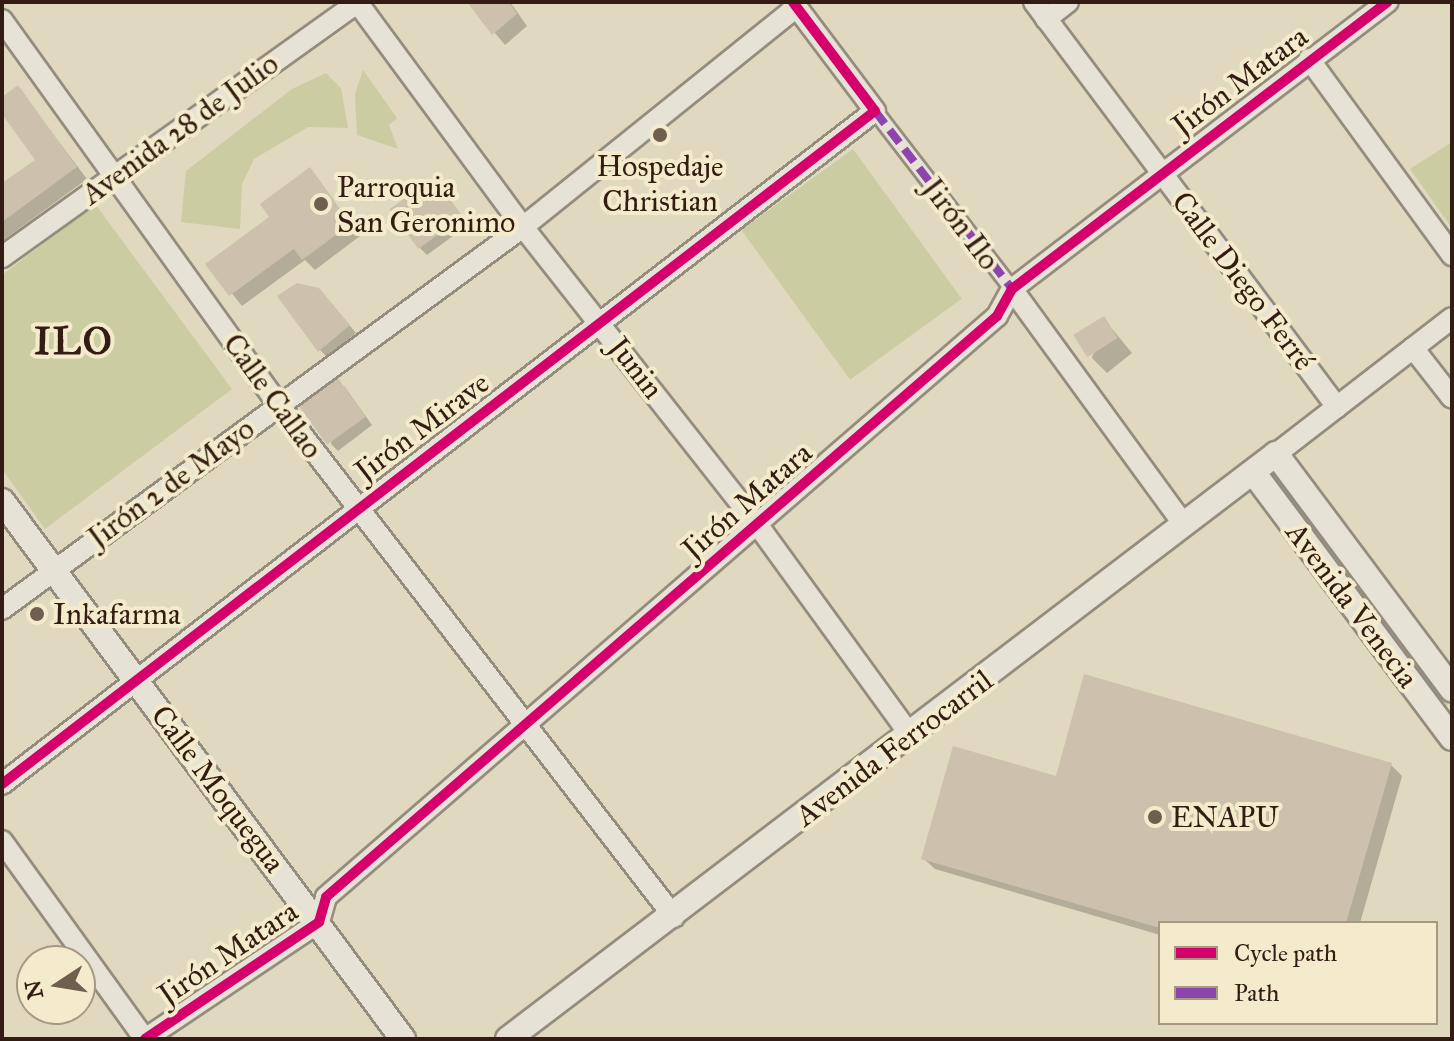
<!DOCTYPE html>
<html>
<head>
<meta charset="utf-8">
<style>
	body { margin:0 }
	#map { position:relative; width:1454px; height:1041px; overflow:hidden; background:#e0d8bf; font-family:"IM FELL Great Primer",serif }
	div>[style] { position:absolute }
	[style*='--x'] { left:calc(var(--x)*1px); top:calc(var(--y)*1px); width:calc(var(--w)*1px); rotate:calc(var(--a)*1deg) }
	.green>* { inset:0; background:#cccca2; transform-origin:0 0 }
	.shadow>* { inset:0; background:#0003 }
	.building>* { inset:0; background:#cdc0ad; transform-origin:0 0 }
	.roads { filter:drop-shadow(2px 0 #948c7d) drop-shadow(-2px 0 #948c7d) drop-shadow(0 2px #948c7d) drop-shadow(0 -2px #948c7d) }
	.pedestrian>* { height:14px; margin:-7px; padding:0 7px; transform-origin:7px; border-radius:7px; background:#e6e2d5 }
	.minor>* { height:20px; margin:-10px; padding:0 10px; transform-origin:10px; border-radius:10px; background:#e6e2d5 }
	.tertiary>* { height:24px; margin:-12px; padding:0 12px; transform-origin:12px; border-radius:12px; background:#e6e2d5 }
	.quiet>* { height:8px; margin-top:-4px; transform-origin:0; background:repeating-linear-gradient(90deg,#8e44ad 0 16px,transparent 0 24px) }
	.cycleway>* { height:10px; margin:-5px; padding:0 5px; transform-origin:5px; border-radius:5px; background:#d6006c }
	.dots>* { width:22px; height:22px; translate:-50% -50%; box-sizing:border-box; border:4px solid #f4ebcc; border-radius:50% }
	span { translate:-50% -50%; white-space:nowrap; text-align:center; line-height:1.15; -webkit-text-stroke:8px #f4ebcc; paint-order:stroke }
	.street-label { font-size:30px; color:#331c13 }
	.poi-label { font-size:30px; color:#331c13 }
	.left { translate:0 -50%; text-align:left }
	.district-label { font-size:38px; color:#331c13; font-weight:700; letter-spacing:2px }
	.frame { position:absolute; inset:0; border:4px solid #331c13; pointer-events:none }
	.legend { position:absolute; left:1158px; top:921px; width:280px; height:104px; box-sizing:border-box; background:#f4ebcc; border:2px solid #a79882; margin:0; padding:10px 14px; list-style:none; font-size:24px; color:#331c13 }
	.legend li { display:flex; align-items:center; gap:16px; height:40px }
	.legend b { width:40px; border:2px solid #a79882 }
	.north { position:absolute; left:16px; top:945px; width:80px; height:80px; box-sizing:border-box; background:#f4ebcc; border:2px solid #a79882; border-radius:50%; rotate:258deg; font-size:22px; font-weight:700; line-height:32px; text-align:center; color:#331c13 }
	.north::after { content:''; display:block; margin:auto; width:28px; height:36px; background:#705e4f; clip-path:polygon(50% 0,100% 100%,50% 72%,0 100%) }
</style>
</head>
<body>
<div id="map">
	<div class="green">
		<div style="clip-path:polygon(363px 70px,397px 118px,389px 125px,398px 149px,357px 135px,355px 94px)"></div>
		<div style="clip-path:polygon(326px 73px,341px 88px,348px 128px,308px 127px,254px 159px,242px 184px,240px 229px,181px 222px,186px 171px,292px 89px)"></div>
		<div style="clip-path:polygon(1452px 142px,1452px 228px,1410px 169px)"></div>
		<div style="left:853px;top:149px;width:185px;height:138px;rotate:54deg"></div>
		<div style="clip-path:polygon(95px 204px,232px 389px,45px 529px,2px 469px,2px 275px)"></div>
		<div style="left:1287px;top:484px;width:273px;height:10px;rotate:53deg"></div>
	</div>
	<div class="shadow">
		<div style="clip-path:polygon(469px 2px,510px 2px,527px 26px,505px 45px)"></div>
		<div style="clip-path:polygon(18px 88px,87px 179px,2px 241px,2px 186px,38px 160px,2px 111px,2px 100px)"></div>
		<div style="clip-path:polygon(309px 170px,360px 236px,315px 270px,305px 260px,242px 306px,208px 264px,272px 217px)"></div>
		<div style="clip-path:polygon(440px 187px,468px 225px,427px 255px,420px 248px)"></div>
		<div style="clip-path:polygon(326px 298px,356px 333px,327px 357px,320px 350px)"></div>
		<div style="clip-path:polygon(1104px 319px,1132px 353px,1107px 373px,1092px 358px)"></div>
		<div style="clip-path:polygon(344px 386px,372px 425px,338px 451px,331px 444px)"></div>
		<div style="clip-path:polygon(1391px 765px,1402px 776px,1360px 923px,1160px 923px,1160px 935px,935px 869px,923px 858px,1057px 778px)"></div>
	</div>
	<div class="building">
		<div style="clip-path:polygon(467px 2px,509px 2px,517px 14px,492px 35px)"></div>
		<div style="clip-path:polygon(18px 85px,77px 167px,2px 222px,2px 183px,35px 160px,2px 114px,2px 97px)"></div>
		<div style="clip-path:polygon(310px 167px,351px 224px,302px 260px,294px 249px,229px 296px,205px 264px,269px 217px,260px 204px)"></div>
		<div style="left:434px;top:177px;width:49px;height:55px;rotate:54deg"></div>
		<div style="clip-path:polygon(297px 283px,319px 288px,350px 325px,318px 352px,277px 296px)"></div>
		<div style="left:1104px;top:316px;width:26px;height:36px;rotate:58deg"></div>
		<div style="left:337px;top:377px;width:49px;height:48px;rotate:54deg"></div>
		<div style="clip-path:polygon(1084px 674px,1392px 763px,1346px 923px,1160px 923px,1160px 928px,921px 859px,953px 746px,1056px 776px)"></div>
	</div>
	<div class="roads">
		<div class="pedestrian">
			<div style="--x:875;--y:111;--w:225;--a:52.4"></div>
		</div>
		<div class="minor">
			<div style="--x:357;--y:2;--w:280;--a:53.6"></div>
			<div style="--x:523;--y:227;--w:378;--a:51.8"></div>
			<div style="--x:757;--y:524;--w:262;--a:54"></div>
			<div style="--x:1034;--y:2;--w:506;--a:53.2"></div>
			<div style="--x:1046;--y:19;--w:28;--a:-38"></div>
			<div style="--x:2;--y:20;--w:473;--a:54.3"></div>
			<div style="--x:278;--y:404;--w:648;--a:52.33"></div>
			<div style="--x:1309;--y:59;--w:243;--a:53.9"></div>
			<div style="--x:2;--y:257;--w:438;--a:-35.6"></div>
			<div style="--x:1012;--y:289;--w:292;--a:53.9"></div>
			<div style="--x:1413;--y:348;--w:63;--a:52"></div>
			<div style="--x:1276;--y:454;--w:222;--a:-37.7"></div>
			<div style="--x:2;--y:609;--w:646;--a:-36.25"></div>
			<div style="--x:523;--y:227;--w:351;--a:-38.8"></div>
			<div style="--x:2;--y:784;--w:1102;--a:-37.63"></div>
			<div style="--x:875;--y:111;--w:136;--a:-127"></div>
			<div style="--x:2;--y:841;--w:244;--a:54.2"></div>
			<div style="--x:145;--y:1039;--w:210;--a:-33.9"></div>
			<div style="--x:319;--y:922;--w:26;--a:-74"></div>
			<div style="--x:326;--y:897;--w:888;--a:-40.89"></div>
			<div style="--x:997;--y:316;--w:31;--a:-61"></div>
			<div style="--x:1012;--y:289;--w:473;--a:-37.4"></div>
		</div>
		<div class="tertiary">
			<div style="--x:1253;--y:472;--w:332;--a:53.2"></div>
			<div style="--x:2;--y:501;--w:671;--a:53.3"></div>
			<div style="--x:508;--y:1039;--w:965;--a:-37.3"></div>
			<div style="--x:1276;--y:454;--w:294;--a:53.2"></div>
		</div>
	</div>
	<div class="quiet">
		<div style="--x:875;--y:111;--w:225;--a:52.4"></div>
	</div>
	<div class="cycleway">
		<div style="--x:2;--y:784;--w:1102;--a:-37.63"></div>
		<div style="--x:875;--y:111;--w:136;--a:-127"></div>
		<div style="--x:145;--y:1039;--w:210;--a:-33.9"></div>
		<div style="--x:319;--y:922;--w:26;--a:-74"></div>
		<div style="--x:326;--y:897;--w:888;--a:-40.89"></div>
		<div style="--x:997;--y:316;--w:31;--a:-61"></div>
		<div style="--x:1012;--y:289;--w:473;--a:-37.4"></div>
	</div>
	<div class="dots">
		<div style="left:660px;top:135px;background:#705e4f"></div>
		<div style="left:321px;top:204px;background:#705e4f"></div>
		<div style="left:37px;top:614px;background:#705e4f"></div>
		<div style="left:1155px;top:817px;background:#705e4f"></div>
	</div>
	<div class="street-label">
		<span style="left:1240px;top:81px;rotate:-37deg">Jirón Matara</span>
		<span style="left:180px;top:129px;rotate:-36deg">Avenida 28 de Julio</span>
		<span style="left:961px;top:224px;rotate:53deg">Jirón Ilo</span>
		<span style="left:1243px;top:281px;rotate:53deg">Calle Diego Ferré</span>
		<span style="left:636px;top:368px;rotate:52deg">Junin</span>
		<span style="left:273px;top:396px;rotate:54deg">Calle Callao</span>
		<span style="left:422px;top:427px;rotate:-37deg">Jirón Mirave</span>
		<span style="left:171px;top:483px;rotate:-36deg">Jirón 2 de Mayo</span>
		<span style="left:747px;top:501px;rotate:-41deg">Jirón Matara</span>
		<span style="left:1352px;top:605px;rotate:53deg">Avenida Venecia</span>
		<span style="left:894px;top:748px;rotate:-37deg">Avenida Ferrocarril</span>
		<span style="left:218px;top:789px;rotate:53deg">Calle Moquegua</span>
		<span style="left:228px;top:953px;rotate:-34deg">Jirón Matara</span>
	</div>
	<div class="poi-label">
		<span style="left:660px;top:183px">Hospedaje<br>Christian</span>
		<span class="left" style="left:337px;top:204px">Parroquia<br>San Geronimo</span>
		<span class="left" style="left:53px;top:614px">Inkafarma</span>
		<span class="left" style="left:1171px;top:817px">ENAPU</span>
	</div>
	<div class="district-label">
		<span style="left:74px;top:342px">ILO</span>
	</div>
	<div class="frame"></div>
	<ul class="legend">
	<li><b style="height:10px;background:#d6006c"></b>Cycle path</li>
	<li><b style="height:10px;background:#8e44ad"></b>Path</li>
	</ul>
	<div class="north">N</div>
</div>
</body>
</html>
